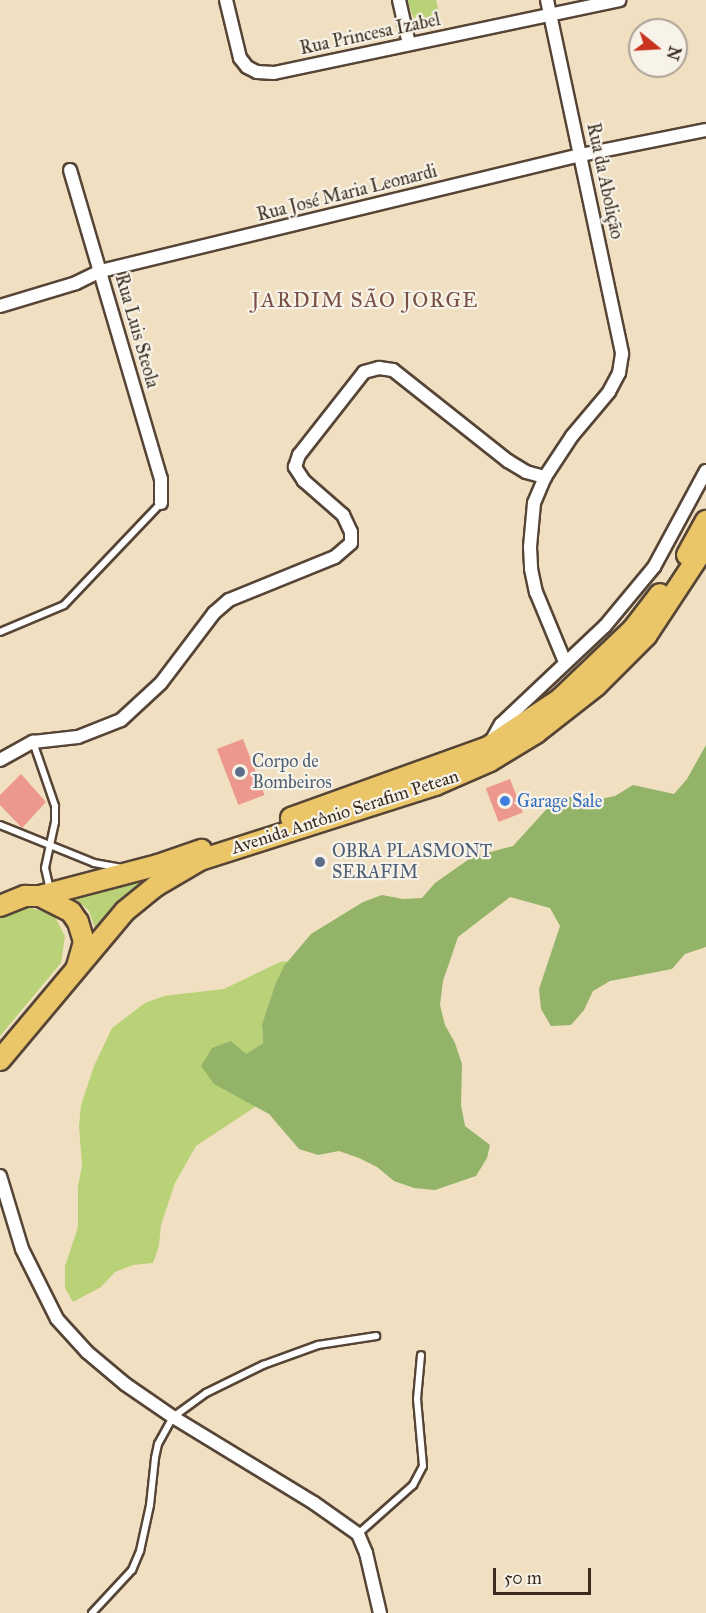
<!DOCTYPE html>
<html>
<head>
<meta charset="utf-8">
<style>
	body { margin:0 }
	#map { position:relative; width:706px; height:1613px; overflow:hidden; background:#f1dfc1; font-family:"IM FELL Great Primer",serif }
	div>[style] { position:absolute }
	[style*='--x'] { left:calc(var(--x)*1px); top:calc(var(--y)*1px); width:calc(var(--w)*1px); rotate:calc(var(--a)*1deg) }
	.green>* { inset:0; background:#bad277 }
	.forest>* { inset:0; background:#93b468 }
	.building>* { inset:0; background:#ed988c; transform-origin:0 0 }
	.roads { filter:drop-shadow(2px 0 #564536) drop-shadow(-2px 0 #564536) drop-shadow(0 2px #564536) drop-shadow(0 -2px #564536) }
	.lane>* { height:6px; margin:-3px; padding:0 3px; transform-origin:3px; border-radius:3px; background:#fff }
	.street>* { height:12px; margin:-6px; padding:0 6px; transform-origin:6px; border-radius:6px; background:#fff }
	.primary>* { height:20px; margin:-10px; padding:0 10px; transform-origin:10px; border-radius:10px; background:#ebc669 }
	.dots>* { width:16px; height:16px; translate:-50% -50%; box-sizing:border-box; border:3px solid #f7f3e8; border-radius:50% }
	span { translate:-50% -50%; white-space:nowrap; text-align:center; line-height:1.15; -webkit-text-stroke:4.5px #f7f3e8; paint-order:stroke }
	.street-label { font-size:18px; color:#3b2a1e }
	.service-label { font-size:18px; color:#4e5e75 }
	.left { translate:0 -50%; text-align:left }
	.shop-label { font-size:18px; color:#366cbe }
	.quarter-label { font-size:21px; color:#795044; letter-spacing:1.5px }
	.north { position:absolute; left:628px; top:18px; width:60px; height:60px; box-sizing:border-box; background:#f7f3e8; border:2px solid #aca397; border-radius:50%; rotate:108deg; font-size:16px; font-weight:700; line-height:24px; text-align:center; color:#3b2a1e }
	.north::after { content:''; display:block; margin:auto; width:21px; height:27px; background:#c8321e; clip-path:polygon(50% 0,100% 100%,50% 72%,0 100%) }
	.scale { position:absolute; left:493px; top:1568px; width:98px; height:27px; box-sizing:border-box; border:3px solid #3b2a1e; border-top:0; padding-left:8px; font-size:18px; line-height:21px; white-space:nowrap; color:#3b2a1e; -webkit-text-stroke:4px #f7f3e8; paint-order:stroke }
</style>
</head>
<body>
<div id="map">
	<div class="green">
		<div style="clip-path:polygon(407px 0,436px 0,441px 21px,431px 22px,413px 17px)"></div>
		<div style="clip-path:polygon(145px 879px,114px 906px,95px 928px,89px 911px,75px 898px)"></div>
		<div style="clip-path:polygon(28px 907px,54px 915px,65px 936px,61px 963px,0 1036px,0 915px)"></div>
		<div style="clip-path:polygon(288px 961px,275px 985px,262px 1024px,263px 1043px,246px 1054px,255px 1107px,196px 1146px,175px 1183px,161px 1225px,159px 1246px,153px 1263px,133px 1265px,115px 1272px,101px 1287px,73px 1302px,65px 1288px,65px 1266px,78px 1227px,78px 1186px,82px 1166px,79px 1126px,81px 1105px,94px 1066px,112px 1028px,145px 1003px,164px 996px,224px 989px,280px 962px)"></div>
	</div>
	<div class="forest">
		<div style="clip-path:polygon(706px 745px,706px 947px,685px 954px,672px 969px,610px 981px,593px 991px,584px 1010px,571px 1025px,551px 1026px,541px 1009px,539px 989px,560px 926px,550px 908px,510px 897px,458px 937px,443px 981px,440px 1005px,445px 1025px,455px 1043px,462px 1064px,461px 1105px,465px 1126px,490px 1145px,487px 1158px,476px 1176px,435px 1190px,414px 1188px,394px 1181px,377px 1167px,359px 1158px,339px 1151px,318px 1155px,299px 1149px,269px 1114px,214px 1084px,201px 1066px,212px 1048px,231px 1041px,246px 1054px,263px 1043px,262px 1024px,275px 985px,284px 966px,311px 934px,363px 902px,382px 895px,403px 899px,422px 898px,435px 883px,472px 857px,513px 846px,553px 802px,574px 796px,595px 800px,615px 796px,633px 785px,674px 794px,687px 779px)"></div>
	</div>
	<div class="building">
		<div style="left:243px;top:739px;width:60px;height:28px;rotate:69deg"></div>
		<div style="clip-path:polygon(21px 774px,46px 802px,22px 828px,0 805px,0 795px)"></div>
		<div style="left:510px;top:779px;width:36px;height:26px;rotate:69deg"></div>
	</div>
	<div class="roads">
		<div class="lane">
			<div style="--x:0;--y:632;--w:69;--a:-22.9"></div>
			<div style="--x:64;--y:605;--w:141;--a:-46.4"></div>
			<div style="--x:33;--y:742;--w:68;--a:71"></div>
			<div style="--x:55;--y:806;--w:16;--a:90"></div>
			<div style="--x:55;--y:822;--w:47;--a:102.3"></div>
			<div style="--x:45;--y:868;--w:22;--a:77"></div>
			<div style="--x:0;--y:825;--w:101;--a:22"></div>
			<div style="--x:94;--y:863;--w:27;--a:10"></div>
			<div style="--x:358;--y:1534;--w:74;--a:-41.7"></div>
			<div style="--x:413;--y:1485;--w:21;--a:-62"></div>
			<div style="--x:423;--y:1466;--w:67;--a:-95.1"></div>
			<div style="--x:417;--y:1399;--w:44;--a:-84.8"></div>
			<div style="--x:92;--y:1613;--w:59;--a:-47.1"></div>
			<div style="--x:132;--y:1570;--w:21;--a:-67"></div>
			<div style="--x:140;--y:1551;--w:47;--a:-77.7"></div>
			<div style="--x:150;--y:1505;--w:47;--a:-83.9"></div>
			<div style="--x:155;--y:1458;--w:14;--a:-78"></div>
			<div style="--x:158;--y:1444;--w:31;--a:-61"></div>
			<div style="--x:173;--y:1417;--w:41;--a:-36"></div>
			<div style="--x:206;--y:1393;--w:64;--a:-26.2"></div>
			<div style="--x:263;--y:1365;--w:59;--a:-20"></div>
			<div style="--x:318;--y:1345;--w:59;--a:-8.8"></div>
		</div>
		<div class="street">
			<div style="--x:226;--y:0;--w:60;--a:76.4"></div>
			<div style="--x:240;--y:58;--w:11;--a:52"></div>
			<div style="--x:247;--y:67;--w:11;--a:27"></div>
			<div style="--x:257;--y:72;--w:17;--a:3"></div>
			<div style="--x:274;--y:73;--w:353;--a:-11.9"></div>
			<div style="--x:399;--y:0;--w:45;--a:77.2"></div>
			<div style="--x:547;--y:0;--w:362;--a:78"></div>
			<div style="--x:622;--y:354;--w:19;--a:99"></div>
			<div style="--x:619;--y:373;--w:21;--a:118"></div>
			<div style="--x:609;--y:392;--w:57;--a:130.1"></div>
			<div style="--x:572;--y:436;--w:49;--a:123.4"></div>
			<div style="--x:545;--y:477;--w:28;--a:113"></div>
			<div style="--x:534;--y:503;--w:44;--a:95.2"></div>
			<div style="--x:530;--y:547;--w:22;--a:87"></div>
			<div style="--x:531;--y:569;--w:24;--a:78"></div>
			<div style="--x:536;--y:592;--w:76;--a:67.5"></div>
			<div style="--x:70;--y:170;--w:322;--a:73.6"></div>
			<div style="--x:161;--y:479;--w:24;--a:90"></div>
			<div style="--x:0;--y:306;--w:79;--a:-16.8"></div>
			<div style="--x:76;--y:283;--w:28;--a:-26"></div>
			<div style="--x:101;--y:271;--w:494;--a:-13.6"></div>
			<div style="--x:581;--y:155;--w:127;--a:-11.3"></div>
			<div style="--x:492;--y:740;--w:18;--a:-61"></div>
			<div style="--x:501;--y:724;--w:143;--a:-43.3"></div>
			<div style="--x:605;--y:626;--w:77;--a:-50.3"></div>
			<div style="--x:654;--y:567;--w:109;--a:-61.6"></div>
			<div style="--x:0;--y:760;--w:38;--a:-29"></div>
			<div style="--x:33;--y:742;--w:45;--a:-6.3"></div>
			<div style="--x:78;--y:737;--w:46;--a:-21.6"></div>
			<div style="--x:121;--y:720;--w:54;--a:-42.8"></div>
			<div style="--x:161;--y:683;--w:88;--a:-52.9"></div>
			<div style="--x:214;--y:613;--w:20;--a:-41"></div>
			<div style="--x:229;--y:600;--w:114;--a:-22.1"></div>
			<div style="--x:335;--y:557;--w:21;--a:-41"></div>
			<div style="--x:351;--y:543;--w:11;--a:-90"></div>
			<div style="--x:351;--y:532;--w:19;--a:-115"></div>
			<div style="--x:343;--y:515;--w:52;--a:-138.9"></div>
			<div style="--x:304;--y:481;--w:17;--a:-123"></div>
			<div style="--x:295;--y:467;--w:13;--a:-72"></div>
			<div style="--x:299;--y:455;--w:105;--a:-51.9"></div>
			<div style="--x:364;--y:372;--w:16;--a:-15"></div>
			<div style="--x:379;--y:368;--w:14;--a:8"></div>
			<div style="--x:393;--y:370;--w:147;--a:38.4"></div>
			<div style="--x:508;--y:461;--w:21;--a:31"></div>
			<div style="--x:526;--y:472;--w:20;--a:15"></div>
			<div style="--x:0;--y:1176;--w:76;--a:73.2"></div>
			<div style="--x:22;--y:1249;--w:78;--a:63.4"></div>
			<div style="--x:57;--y:1319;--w:45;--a:47.7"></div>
			<div style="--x:87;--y:1352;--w:50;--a:40.1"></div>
			<div style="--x:125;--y:1384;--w:58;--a:34.5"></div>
			<div style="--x:173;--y:1417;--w:165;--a:31.4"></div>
			<div style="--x:314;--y:1503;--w:54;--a:35.2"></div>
			<div style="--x:358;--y:1534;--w:21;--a:67"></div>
			<div style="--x:366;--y:1553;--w:62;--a:76.9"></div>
		</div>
		<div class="primary">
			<div style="--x:687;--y:555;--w:39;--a:-61"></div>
			<div style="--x:291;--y:818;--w:209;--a:-19.8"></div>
			<div style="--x:488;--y:747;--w:87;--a:-33.7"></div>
			<div style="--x:560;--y:699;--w:101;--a:-43.8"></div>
			<div style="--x:633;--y:629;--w:44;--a:-52.4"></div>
			<div style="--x:40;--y:896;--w:122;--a:-14.7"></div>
			<div style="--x:158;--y:865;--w:46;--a:-19.2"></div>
			<div style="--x:0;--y:906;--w:27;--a:-22"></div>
			<div style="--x:25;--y:896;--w:15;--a:0"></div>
			<div style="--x:40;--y:896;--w:35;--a:27"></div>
			<div style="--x:71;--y:912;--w:12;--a:55"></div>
			<div style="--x:78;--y:922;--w:21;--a:73"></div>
			<div style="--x:84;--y:942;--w:26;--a:106"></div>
			<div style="--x:0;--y:1060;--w:194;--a:-50"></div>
			<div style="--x:125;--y:911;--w:40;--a:-39"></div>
			<div style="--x:156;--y:886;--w:51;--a:-30.6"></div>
			<div style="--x:200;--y:860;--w:247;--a:-17.7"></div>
			<div style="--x:435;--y:785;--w:60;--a:-23.6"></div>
			<div style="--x:490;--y:761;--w:54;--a:-31.3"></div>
			<div style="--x:536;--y:733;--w:76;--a:-38.1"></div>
			<div style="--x:596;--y:686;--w:71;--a:-45"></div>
			<div style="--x:646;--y:636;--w:109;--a:-56.6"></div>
		</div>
	</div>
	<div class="dots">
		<div style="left:240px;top:772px;background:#5c6f8a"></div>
		<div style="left:505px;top:801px;background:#3f7fe0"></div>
		<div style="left:320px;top:862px;background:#5c6f8a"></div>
	</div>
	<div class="street-label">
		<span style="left:370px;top:34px;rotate:-12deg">Rua Princesa Izabel</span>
		<span style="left:605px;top:181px;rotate:78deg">Rua da Abolição</span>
		<span style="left:347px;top:193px;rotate:-14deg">Rua José Maria Leonardi</span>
		<span style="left:137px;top:331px;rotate:74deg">Rua Luis Steola</span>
		<span style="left:345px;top:812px;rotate:-18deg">Avenida Antônio Serafim Petean</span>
	</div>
	<div class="service-label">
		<span class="left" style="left:252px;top:772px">Corpo de<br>Bombeiros</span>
		<span class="left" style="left:332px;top:862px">OBRA PLASMONT<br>SERAFIM</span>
	</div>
	<div class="shop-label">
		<span class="left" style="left:517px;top:801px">Garage Sale</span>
	</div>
	<div class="quarter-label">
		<span style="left:365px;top:300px">JARDIM SÃO JORGE</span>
	</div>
	<div class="north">N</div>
	<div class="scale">50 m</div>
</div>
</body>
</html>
